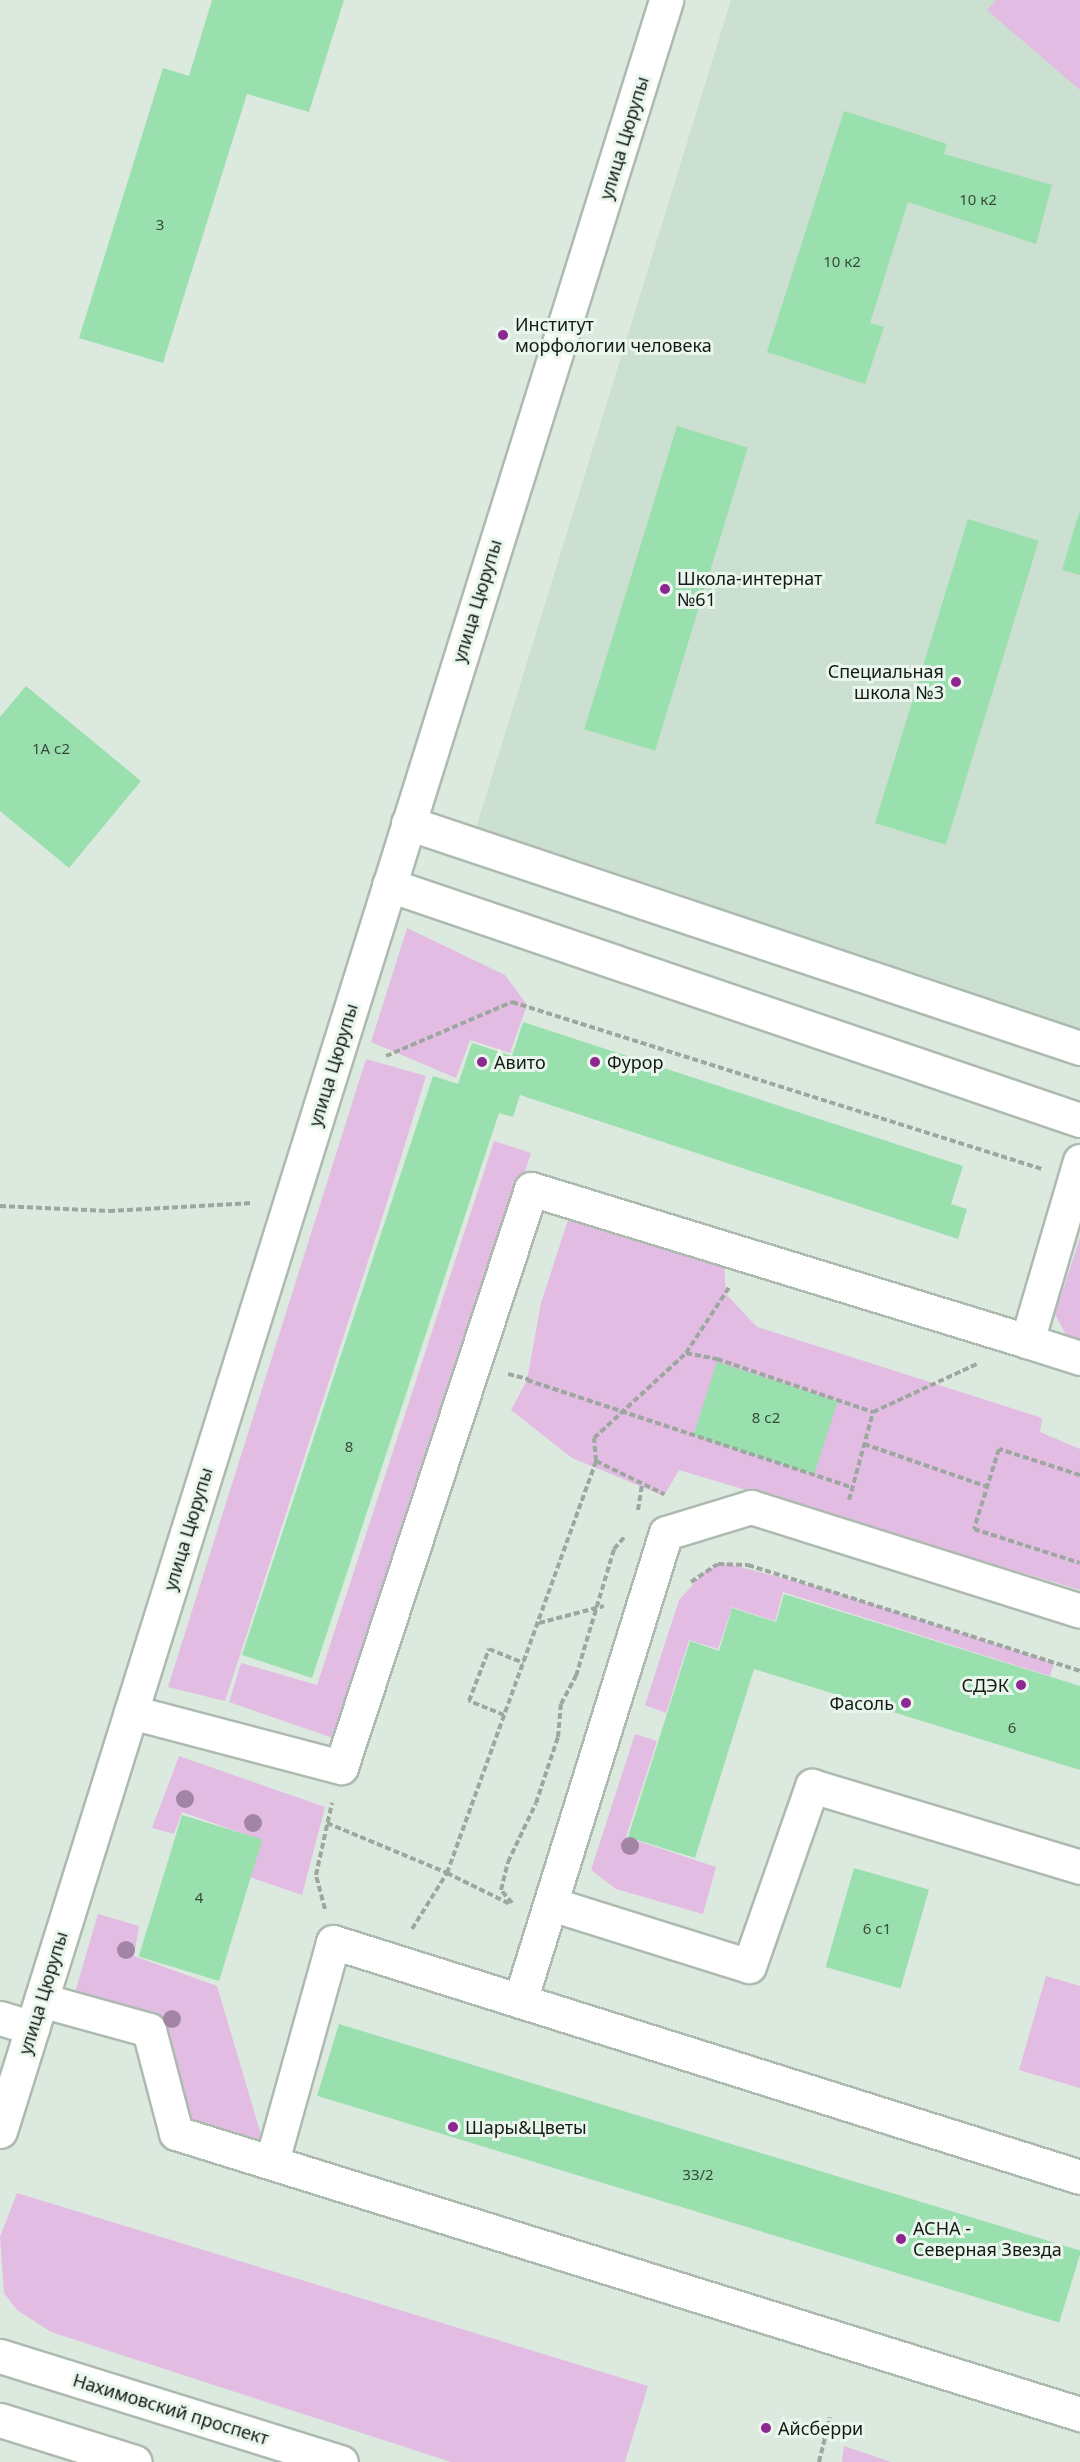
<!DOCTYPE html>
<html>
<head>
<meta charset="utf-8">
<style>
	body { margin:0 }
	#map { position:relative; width:1080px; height:2462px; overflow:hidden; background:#dce9df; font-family:"Noto Sans",sans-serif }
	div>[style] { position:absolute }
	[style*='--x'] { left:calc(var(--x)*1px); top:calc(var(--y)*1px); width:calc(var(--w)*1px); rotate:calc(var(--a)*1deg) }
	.built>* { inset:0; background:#cbe0d0 }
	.green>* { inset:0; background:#e3bce3 }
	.building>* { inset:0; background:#9adfae; transform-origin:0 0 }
	.path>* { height:4px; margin-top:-2px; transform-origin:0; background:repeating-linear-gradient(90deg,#9da79f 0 6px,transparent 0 9px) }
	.roads { filter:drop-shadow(2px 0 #adbab0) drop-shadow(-2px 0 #adbab0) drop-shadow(0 2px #adbab0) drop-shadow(0 -2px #adbab0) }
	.minor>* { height:33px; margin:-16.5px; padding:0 16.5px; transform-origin:16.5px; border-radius:16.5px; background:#fff }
	.major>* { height:33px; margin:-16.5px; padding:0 16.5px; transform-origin:16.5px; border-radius:16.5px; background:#fff }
	.trees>* { width:18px; height:18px; margin:-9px; border-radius:50%; background:#a284a5 }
	.dots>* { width:16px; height:16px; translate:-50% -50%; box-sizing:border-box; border:3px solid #e9f6ec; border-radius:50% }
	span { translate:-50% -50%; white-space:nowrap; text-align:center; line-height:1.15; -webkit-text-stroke:6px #e9f6ec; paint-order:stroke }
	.number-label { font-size:15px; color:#364b3c }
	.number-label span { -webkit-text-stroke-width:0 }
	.street-label { font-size:18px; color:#151a16 }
	.poi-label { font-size:18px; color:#151a16 }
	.left { translate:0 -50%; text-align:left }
	.right { translate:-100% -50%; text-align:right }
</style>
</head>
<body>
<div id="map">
	<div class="built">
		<div style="clip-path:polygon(731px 0,1080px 0,1080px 1029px,476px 828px)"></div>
	</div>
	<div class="green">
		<div style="clip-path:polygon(996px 0,1080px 0,1080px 90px,987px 10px)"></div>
		<div style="clip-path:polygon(407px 928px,505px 975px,527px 1005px,510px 1053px,470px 1040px,456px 1078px,371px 1042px)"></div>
		<div style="clip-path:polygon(366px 1059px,426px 1076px,384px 1212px,225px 1701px,168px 1687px)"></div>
		<div style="clip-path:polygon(494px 1141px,531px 1153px,336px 1739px,229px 1702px,241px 1663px,317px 1685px)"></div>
		<div style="clip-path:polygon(570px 1214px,724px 1264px,726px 1294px,757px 1327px,1042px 1418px,1040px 1432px,1080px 1449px,1080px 1590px,679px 1470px,664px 1496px,572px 1458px,511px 1410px,527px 1380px,541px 1303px)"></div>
		<div style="clip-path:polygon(1080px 1238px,1080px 1348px,1072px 1346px,1055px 1314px)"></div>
		<div style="clip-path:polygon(725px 1563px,828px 1590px,1054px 1663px,1050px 1676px,783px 1592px,775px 1621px,732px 1607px,718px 1649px,689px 1640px,666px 1713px,645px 1705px,679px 1600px,706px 1570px)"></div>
		<div style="clip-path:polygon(635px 1734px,657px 1741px,626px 1837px,716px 1867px,703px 1914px,616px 1889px,591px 1870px)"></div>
		<div style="clip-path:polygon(179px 1756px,325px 1807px,302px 1895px,250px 1877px,262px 1840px,182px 1812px,174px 1834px,152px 1828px)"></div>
		<div style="clip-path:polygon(98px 1914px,139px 1926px,134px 1956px,217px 1986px,267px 2155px,182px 2129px,151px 2023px,73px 1999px)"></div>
		<div style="clip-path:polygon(1046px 1976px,1080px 1986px,1080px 2088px,1019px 2070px)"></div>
		<div style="clip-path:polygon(17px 2193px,648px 2386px,625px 2462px,451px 2462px,51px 2332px,17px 2310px,4px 2293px,0 2237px)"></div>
		<div style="clip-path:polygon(844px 2446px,891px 2462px,842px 2462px)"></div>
	</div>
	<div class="building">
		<div style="clip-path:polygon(212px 0,344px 0,309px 112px,247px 94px,163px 363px,79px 338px,163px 68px,189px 76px)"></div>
		<div style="clip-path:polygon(844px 111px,947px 144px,944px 154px,1052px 185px,1036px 244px,908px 202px,870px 323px,884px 327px,865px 384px,767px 352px)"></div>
		<div style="left:677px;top:426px;width:74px;height:317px;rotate:17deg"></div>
		<div style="clip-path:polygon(1079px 513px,1080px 513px,1080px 575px,1062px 570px)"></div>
		<div style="left:968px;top:519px;width:74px;height:318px;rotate:17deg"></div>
		<div style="clip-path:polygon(26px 686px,141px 781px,69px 868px,0 811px,0 717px)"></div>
		<div style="clip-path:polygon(523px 1022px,963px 1166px,951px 1204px,967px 1209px,958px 1239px,520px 1095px,513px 1117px,499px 1113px,312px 1678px,242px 1655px,433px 1076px,458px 1084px,472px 1043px,512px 1056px)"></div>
		<div style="left:717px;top:1362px;width:127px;height:77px;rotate:18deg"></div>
		<div style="clip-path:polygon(784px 1594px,1080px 1686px,1080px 1770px,754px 1669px,695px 1858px,628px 1837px,690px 1641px,719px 1651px,732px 1608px,776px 1622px)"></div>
		<div style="left:182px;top:1815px;width:84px;height:148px;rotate:17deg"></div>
		<div style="left:854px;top:1868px;width:78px;height:103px;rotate:16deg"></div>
		<div style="left:339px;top:2024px;width:776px;height:75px;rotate:17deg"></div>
	</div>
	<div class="path">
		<div style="--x:386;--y:1056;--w:137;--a:-23.2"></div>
		<div style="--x:512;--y:1002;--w:556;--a:17.49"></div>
		<div style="--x:0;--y:1206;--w:109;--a:2.6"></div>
		<div style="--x:109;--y:1211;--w:144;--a:-3.2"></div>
		<div style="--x:686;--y:1353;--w:80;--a:-56.7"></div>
		<div style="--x:508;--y:1374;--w:21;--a:14"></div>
		<div style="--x:527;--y:1380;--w:343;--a:18.3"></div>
		<div style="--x:864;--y:1444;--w:131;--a:19.1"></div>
		<div style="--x:596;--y:1461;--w:23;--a:-95"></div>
		<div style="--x:594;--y:1438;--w:125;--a:-42.7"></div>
		<div style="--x:686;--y:1353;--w:32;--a:11"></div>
		<div style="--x:717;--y:1359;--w:165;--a:18.8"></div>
		<div style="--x:1080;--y:1475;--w:85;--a:-162.2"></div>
		<div style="--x:999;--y:1449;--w:84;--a:107.4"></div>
		<div style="--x:974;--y:1529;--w:111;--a:17.8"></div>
		<div style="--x:849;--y:1500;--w:91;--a:-74.7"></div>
		<div style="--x:873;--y:1412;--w:115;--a:-24.8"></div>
		<div style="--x:638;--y:1510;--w:26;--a:-81"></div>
		<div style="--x:691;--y:1582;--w:32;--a:-34"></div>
		<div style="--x:718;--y:1564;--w:30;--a:2"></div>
		<div style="--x:748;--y:1565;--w:349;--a:17.7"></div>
		<div style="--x:539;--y:1623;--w:67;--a:-14.7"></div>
		<div style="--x:504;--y:1715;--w:38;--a:-158"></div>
		<div style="--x:469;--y:1701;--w:56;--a:-69"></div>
		<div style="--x:489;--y:1649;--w:37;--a:22"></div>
		<div style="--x:327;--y:1823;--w:130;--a:22.6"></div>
		<div style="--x:447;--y:1873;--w:438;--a:-70.1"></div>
		<div style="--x:596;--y:1461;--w:76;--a:25.9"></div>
		<div style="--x:512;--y:1903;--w:17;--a:-130"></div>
		<div style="--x:501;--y:1890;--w:29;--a:-76"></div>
		<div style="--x:508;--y:1862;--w:65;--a:-64.6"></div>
		<div style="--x:536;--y:1803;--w:70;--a:-71.6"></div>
		<div style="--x:558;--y:1737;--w:33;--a:-85"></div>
		<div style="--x:561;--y:1704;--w:32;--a:-62"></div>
		<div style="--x:576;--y:1676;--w:133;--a:-73.3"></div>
		<div style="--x:614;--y:1549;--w:18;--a:-49"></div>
		<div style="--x:325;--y:1909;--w:35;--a:-105"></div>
		<div style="--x:316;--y:1875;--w:74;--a:-77.5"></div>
		<div style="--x:412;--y:1929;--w:66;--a:-58"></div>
		<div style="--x:447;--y:1873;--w:70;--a:26.2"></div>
		<div style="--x:819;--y:2462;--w:46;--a:-76.3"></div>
	</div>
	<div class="roads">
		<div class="minor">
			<div style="--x:408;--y:823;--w:709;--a:18.51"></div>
			<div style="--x:389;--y:885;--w:730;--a:18.78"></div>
			<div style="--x:1080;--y:1161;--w:188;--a:106.4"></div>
			<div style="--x:1027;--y:1341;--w:56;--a:17.8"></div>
			<div style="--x:131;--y:1712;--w:217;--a:14.7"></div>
			<div style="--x:341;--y:1767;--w:608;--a:-71.8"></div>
			<div style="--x:531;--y:1189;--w:519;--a:17.04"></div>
			<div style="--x:551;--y:1904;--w:207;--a:17.4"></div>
			<div style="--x:749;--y:1966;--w:191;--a:-70.7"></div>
			<div style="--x:812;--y:1786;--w:280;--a:16.8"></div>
			<div style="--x:41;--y:2000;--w:112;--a:15.5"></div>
			<div style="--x:149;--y:2030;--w:106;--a:75.3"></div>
			<div style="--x:176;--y:2133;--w:947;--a:17.27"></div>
			<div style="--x:520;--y:2001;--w:490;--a:-72.7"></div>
			<div style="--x:666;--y:1533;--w:89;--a:-17"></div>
			<div style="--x:751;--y:1507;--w:345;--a:17.5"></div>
			<div style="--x:0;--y:2018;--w:34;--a:17"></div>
			<div style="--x:0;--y:2131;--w:2233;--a:-72.64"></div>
			<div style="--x:272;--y:2161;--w:227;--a:-74.4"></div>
			<div style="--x:333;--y:1942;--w:783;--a:17.46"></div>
		</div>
		<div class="major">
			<div style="--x:0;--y:2356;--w:357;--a:17.3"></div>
			<div style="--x:0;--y:2420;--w:141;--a:17.3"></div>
		</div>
	</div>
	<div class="trees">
		<div style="left:185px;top:1799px"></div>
		<div style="left:253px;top:1823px"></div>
		<div style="left:630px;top:1846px"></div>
		<div style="left:126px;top:1950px"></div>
		<div style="left:172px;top:2019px"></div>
	</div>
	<div class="dots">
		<div style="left:503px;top:335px;background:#8c288f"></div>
		<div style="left:665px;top:589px;background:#8c288f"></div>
		<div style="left:956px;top:682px;background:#8c288f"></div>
		<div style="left:482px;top:1062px;background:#8c288f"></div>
		<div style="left:595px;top:1062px;background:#8c288f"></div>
		<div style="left:1021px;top:1685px;background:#8c288f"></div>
		<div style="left:906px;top:1703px;background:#8c288f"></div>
		<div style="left:453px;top:2127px;background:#8c288f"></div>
		<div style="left:901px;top:2239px;background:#8c288f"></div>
		<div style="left:766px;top:2428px;background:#8c288f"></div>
	</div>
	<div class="number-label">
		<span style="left:978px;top:200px">10 к2</span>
		<span style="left:160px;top:225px">3</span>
		<span style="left:842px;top:262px">10 к2</span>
		<span style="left:51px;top:749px">1А с2</span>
		<span style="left:766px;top:1418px">8 с2</span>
		<span style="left:349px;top:1447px">8</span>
		<span style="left:1012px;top:1728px">6</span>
		<span style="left:199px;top:1898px">4</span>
		<span style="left:877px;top:1929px">6 с1</span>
		<span style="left:698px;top:2175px">33/2</span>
	</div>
	<div class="street-label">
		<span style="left:624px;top:138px;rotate:-73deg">улица Цюрупы</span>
		<span style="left:477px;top:601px;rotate:-73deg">улица Цюрупы</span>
		<span style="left:333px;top:1065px;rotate:-73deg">улица Цюрупы</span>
		<span style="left:188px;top:1529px;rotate:-73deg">улица Цюрупы</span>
		<span style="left:43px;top:1993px;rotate:-73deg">улица Цюрупы</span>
		<span style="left:171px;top:2409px;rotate:17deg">Нахимовский проспект</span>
	</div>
	<div class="poi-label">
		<span class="left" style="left:515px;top:335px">Институт<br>морфологии человека</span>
		<span class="left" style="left:677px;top:589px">Школа-интернат<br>№61</span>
		<span class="right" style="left:944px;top:682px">Специальная<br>школа №3</span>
		<span class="left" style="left:494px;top:1062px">Авито</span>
		<span class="left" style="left:607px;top:1062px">Фурор</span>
		<span class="right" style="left:1009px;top:1685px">СДЭК</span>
		<span class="right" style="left:894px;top:1703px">Фасоль</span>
		<span class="left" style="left:465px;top:2127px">Шары&amp;Цветы</span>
		<span class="left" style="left:913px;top:2239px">АСНА -<br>Северная Звезда</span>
		<span class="left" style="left:778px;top:2428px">Айсберри</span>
	</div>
</div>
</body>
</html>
